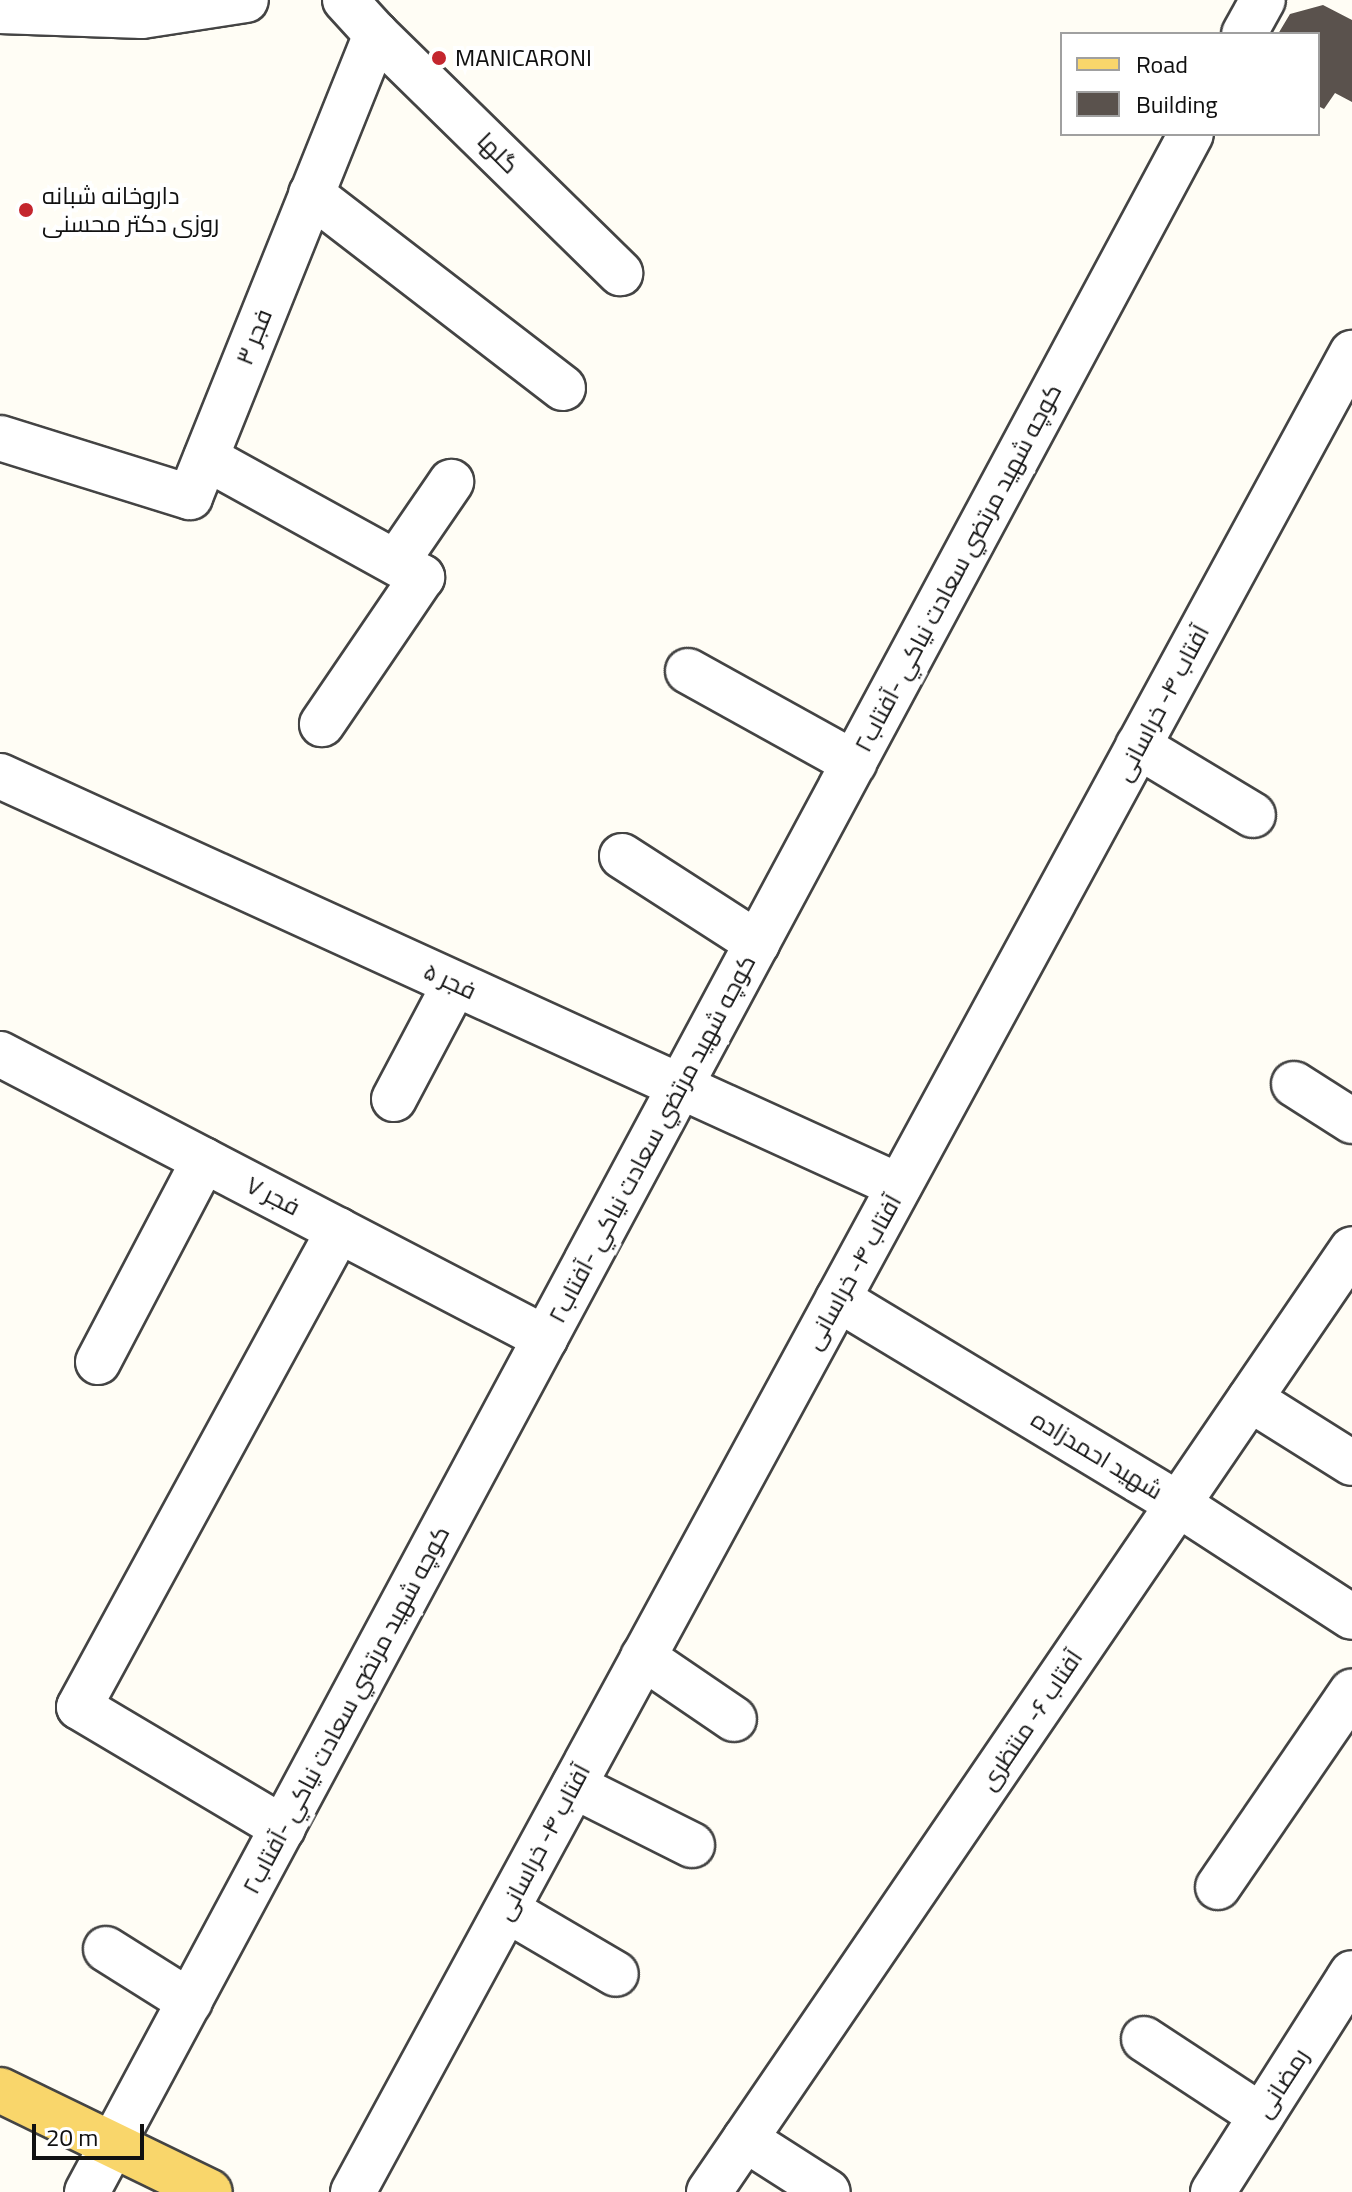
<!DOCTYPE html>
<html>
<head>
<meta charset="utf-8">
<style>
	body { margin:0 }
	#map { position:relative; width:1352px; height:2192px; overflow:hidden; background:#fffdf5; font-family:Georgia,Cairo,serif }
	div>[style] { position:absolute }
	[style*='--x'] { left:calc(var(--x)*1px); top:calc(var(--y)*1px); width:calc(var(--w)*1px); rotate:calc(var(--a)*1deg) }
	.building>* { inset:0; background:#5a524d }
	.roads { filter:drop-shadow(2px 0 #444) drop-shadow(-2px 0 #444) drop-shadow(0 2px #444) drop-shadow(0 -2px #444) }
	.minor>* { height:44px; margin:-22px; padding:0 22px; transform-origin:22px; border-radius:22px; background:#fff }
	.major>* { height:44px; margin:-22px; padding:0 22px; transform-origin:22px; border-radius:22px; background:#f9d66b }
	.dots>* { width:22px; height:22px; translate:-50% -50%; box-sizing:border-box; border:4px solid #fff; border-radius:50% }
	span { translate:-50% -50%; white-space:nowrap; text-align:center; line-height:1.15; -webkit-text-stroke:8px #fff; paint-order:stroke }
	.poi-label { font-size:24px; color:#111 }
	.left { translate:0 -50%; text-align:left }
	.street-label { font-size:24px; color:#111 }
	.legend { position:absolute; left:1060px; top:32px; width:260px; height:104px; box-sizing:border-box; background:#fff; border:2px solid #a0a0a0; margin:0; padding:10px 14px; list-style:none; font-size:24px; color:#111 }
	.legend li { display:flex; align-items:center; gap:16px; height:40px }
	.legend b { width:40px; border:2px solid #a0a0a0 }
	.scale { position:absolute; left:32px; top:2124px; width:112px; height:36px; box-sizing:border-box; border:4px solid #111; border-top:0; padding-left:10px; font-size:24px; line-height:28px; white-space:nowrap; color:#111; -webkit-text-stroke:6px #fff; paint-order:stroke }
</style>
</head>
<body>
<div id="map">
	<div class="building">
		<div style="clip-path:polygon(1323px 5px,1352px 20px,1352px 102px,1335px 93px,1324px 109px,1318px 106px,1318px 34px,1278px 34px,1290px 14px)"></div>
	</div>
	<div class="roads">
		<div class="minor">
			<div style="--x:0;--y:11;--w:142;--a:2"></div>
			<div style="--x:142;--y:16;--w:105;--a:-8.7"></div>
			<div style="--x:376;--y:34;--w:342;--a:44.4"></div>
			<div style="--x:1244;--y:34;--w:39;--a:-61"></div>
			<div style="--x:311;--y:194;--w:318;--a:37.6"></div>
			<div style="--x:0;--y:438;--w:199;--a:17.3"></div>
			<div style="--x:190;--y:497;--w:499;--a:-68.1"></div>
			<div style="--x:376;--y:34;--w:46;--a:-132.4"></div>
			<div style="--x:206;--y:458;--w:247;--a:28.9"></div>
			<div style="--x:422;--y:577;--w:178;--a:124.2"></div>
			<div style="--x:397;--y:561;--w:96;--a:-55.6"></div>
			<div style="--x:688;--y:671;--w:190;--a:29"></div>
			<div style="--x:1138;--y:746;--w:134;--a:31"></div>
			<div style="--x:0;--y:776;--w:988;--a:24.52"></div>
			<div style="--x:622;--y:856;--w:161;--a:32.8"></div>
			<div style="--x:0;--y:1054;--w:615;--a:27.52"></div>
			<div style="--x:1294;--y:1084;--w:69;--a:32.5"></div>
			<div style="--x:394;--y:1099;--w:130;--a:-62.1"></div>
			<div style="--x:838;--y:1299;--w:397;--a:31.1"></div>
			<div style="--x:1178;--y:1504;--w:207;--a:33"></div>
			<div style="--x:98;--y:1362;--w:228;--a:-62.3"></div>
			<div style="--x:1250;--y:1399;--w:120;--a:32.1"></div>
			<div style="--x:643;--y:1657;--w:110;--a:34.3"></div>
			<div style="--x:574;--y:1786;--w:132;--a:26.6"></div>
			<div style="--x:283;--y:1828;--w:237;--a:-149.3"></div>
			<div style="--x:79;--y:1707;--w:543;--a:-61.41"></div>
			<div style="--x:1218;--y:1887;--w:237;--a:-55.6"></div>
			<div style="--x:507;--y:1910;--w:126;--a:30.4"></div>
			<div style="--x:106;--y:1949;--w:99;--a:32.2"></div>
			<div style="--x:1144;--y:2039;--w:140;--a:33.3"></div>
			<div style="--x:745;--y:2139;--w:98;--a:32.6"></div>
			<div style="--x:87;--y:2192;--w:2335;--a:-61.79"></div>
			<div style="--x:353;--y:2192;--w:2093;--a:-61.49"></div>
			<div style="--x:709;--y:2192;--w:1141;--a:-55.71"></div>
			<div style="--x:1213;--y:2192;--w:259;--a:-57.6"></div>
		</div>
		<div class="major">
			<div style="--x:0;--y:2090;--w:233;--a:25.9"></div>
		</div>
	</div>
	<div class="dots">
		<div style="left:439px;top:58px;background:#c4262e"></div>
		<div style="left:26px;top:210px;background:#c4262e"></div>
	</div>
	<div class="poi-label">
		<span class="left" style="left:455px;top:58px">MANICARONI</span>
		<span class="left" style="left:42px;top:210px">داروخانه شبانه<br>روزی دکتر محسنی</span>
	</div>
	<div class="street-label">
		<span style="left:498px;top:153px;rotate:45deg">گلها</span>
		<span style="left:254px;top:337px;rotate:-68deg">فجر ۳</span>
		<span style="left:958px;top:568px;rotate:-62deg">كوچه شهيد مرتضي سعادت نياكي -آفتاب۲</span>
		<span style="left:1162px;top:703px;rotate:-62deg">آفتاب ۴- خراسانی</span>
		<span style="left:450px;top:981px;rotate:25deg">فجر ۵</span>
		<span style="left:652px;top:1139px;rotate:-62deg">كوچه شهيد مرتضي سعادت نياكي -آفتاب۲</span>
		<span style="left:273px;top:1196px;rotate:27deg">فجر ۷</span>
		<span style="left:853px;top:1272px;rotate:-61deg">آفتاب ۴- خراسانی</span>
		<span style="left:1097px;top:1455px;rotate:31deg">شهید احمدزاده</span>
		<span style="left:346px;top:1710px;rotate:-62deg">كوچه شهيد مرتضي سعادت نياكي -آفتاب۲</span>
		<span style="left:1031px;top:1720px;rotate:-56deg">آفتاب ۶- منتظری</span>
		<span style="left:543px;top:1842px;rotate:-62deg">آفتاب ۴- خراسانی</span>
		<span style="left:1282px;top:2083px;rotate:-57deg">رمضانی</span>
	</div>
	<ul class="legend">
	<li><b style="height:10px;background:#f9d66b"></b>Road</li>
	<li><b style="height:22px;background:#5a524d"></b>Building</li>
	</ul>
	<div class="scale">20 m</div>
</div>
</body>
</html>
